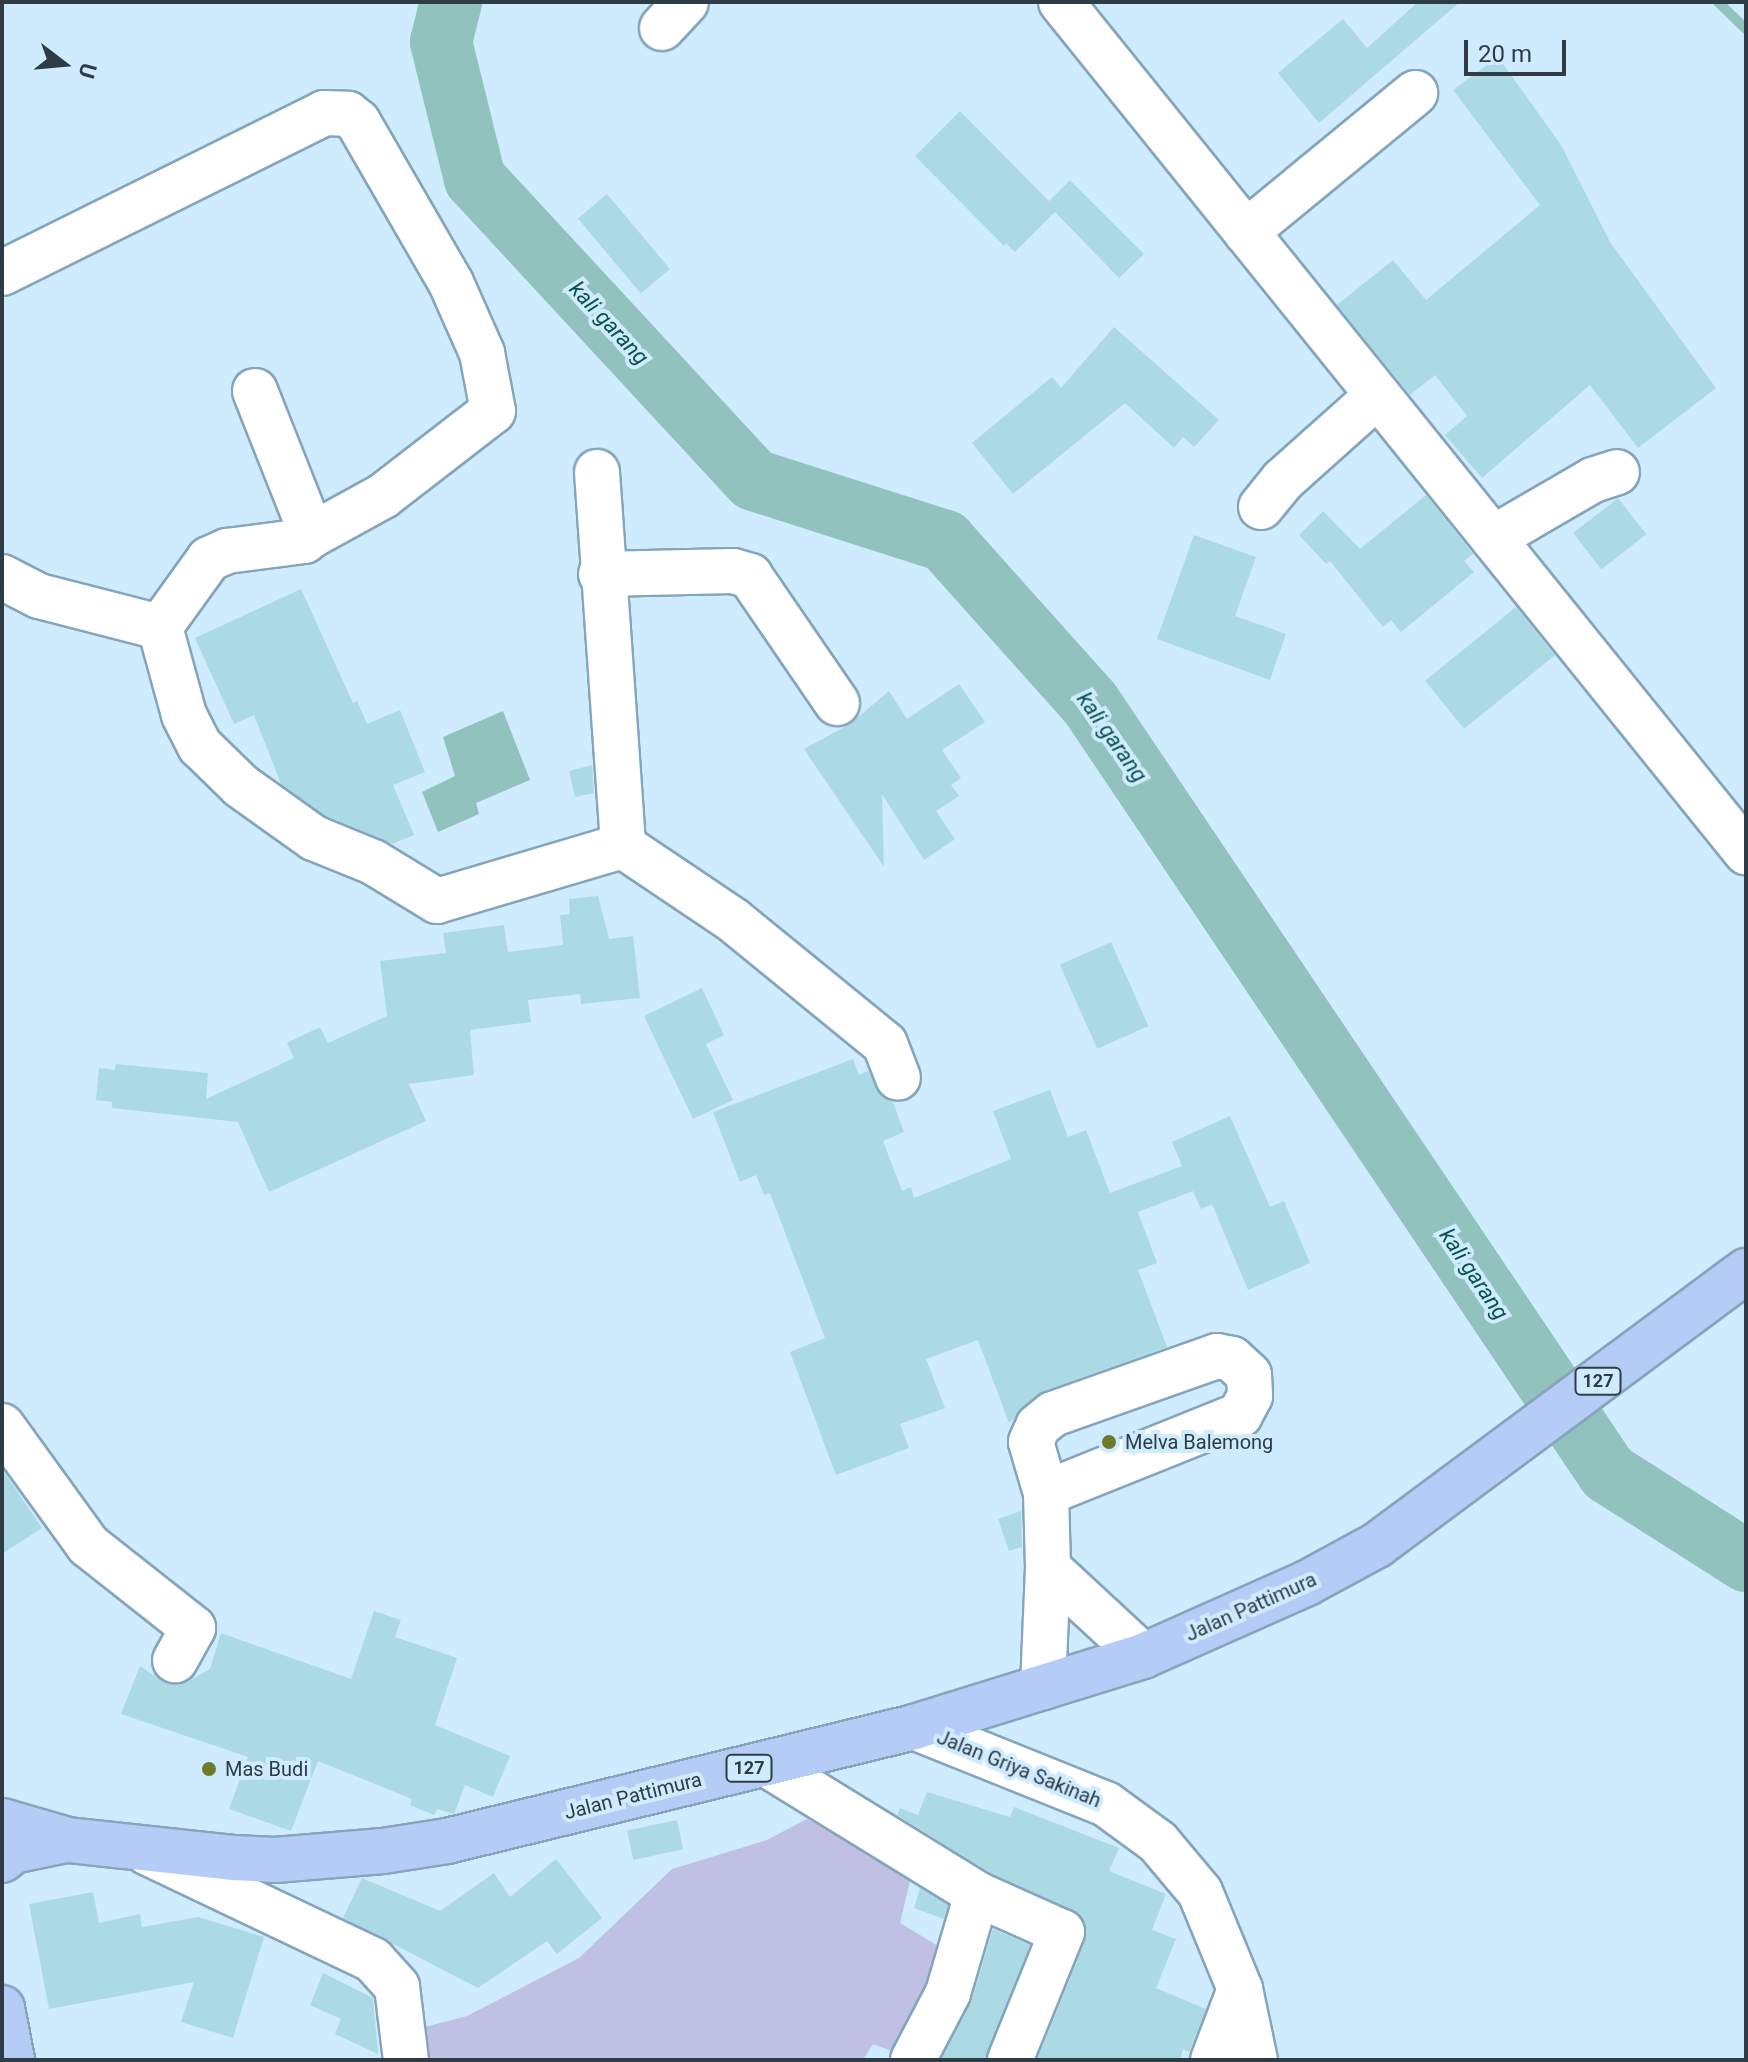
<!DOCTYPE html>
<html>
<head>
<meta charset="utf-8">
<style>
	body { margin:0 }
	#map { position:relative; width:1748px; height:2062px; overflow:hidden; background:#cfebfe; font-family:Roboto,sans-serif }
	div>[style] { position:absolute }
	[style*='--x'] { left:calc(var(--x)*1px); top:calc(var(--y)*1px); width:calc(var(--w)*1px); rotate:calc(var(--a)*1deg) }
	.green>* { inset:0; background:#c0c0e4 }
	.water>* { inset:0; background:#91c2be }
	.stream>* { height:10px; margin:-5px; padding:0 5px; transform-origin:5px; border-radius:5px; background:#91c2be }
	.river>* { height:62px; margin:-31px; padding:0 31px; transform-origin:31px; border-radius:31px; background:#91c2be }
	.building>* { inset:0; background:#acdae4; transform-origin:0 0 }
	.roads { filter:drop-shadow(2px 0 #84a5bc) drop-shadow(-2px 0 #84a5bc) drop-shadow(0 2px #84a5bc) drop-shadow(0 -2px #84a5bc) }
	.minor>* { height:44px; margin:-22px; padding:0 22px; transform-origin:22px; border-radius:22px; background:#fff }
	.major>* { height:44px; margin:-22px; padding:0 22px; transform-origin:22px; border-radius:22px; background:#b5cdf6 }
	.dots>* { width:22px; height:22px; translate:-50% -50%; box-sizing:border-box; border:4px solid #cfebfe; border-radius:50% }
	span { translate:-50% -50%; white-space:nowrap; text-align:center; line-height:1.15; -webkit-text-stroke:8px #cfebfe; paint-order:stroke }
	.shield-label span { padding:2px 6px; background:#cfebfe; border:2px solid; border-radius:6px; -webkit-text-stroke-width:0 }
	.shield-label { font-size:18px; color:#2e3c46; font-weight:700 }
	.poi-label { font-size:20px; color:#2e3c46 }
	.left { translate:0 -50%; text-align:left }
	.street-label { font-size:20px; color:#2e3c46 }
	.water-label { font-size:22px; color:#08514d; font-style:italic }
	.frame { position:absolute; inset:0; border:4px solid #2e3c46; pointer-events:none }
	.north { position:absolute; left:24px; top:24px; width:80px; height:80px; -webkit-text-stroke:6px #cfebfe; paint-order:stroke; rotate:106deg; font-size:22px; font-weight:700; line-height:32px; text-align:center; color:#2e3c46 }
	.north::after { content:''; display:block; margin:auto; width:28px; height:36px; background:#2e3c46; clip-path:polygon(50% 0,100% 100%,50% 72%,0 100%) }
	.scale { position:absolute; left:1464px; top:40px; width:102px; height:36px; box-sizing:border-box; border:4px solid #2e3c46; border-top:0; padding-left:10px; font-size:24px; line-height:28px; white-space:nowrap; color:#2e3c46; -webkit-text-stroke:6px #cfebfe; paint-order:stroke }
</style>
</head>
<body>
<div id="map">
	<div class="green">
		<div style="clip-path:polygon(807px 1819px,912px 1873px,900px 1923px,945px 1950px,897px 2053px,873px 2044px,863px 2060px,425px 2060px,425px 2027px,467px 2016px,579px 1958px,672px 1869px,767px 1840px)"></div>
	</div>
	<div class="water">
		<div style="clip-path:polygon(503px 711px,530px 780px,476px 803px,479px 814px,438px 832px,422px 792px,455px 776px,443px 737px)"></div>
	</div>
	<div class="stream">
		<div style="--x:1718;--y:2;--w:39;--a:44"></div>
	</div>
	<div class="river">
		<div style="--x:451;--y:2;--w:41;--a:104"></div>
		<div style="--x:441;--y:42;--w:141;--a:76.1"></div>
		<div style="--x:475;--y:179;--w:410;--a:47.2"></div>
		<div style="--x:754;--y:480;--w:201;--a:17.7"></div>
		<div style="--x:945;--y:541;--w:217;--a:48.2"></div>
		<div style="--x:1090;--y:703;--w:928;--a:56.07"></div>
		<div style="--x:1608;--y:1473;--w:164;--a:32.5"></div>
	</div>
	<div class="building">
		<div style="clip-path:polygon(1418px 2px,1460px 2px,1319px 123px,1278px 73px,1343px 19px,1367px 48px)"></div>
		<div style="clip-path:polygon(1498px 57px,1561px 145px,1610px 242px,1716px 388px,1638px 448px,1590px 385px,1482px 478px,1445px 435px,1467px 416px,1435px 375px,1410px 395px,1337px 305px,1393px 260px,1426px 300px,1540px 205px,1453px 90px)"></div>
		<div style="clip-path:polygon(960px 111px,1049px 201px,1070px 180px,1144px 254px,1119px 278px,1055px 212px,1015px 252px,1006px 243px,1004px 246px,915px 156px)"></div>
		<div style="left:607px;top:194px;width:98px;height:38px;rotate:50deg"></div>
		<div style="clip-path:polygon(1114px 327px,1219px 420px,1194px 447px,1183px 437px,1174px 448px,1125px 403px,1013px 494px,972px 443px,1052px 377px,1061px 388px)"></div>
		<div style="clip-path:polygon(1426px 495px,1473px 554px,1464px 561px,1474px 572px,1401px 632px,1391px 620px,1383px 627px,1330px 561px,1326px 564px,1299px 535px,1323px 511px,1360px 549px)"></div>
		<div style="left:1618px;top:498px;width:46px;height:57px;rotate:52deg"></div>
		<div style="clip-path:polygon(1194px 535px,1256px 557px,1235px 616px,1286px 634px,1270px 680px,1157px 639px)"></div>
		<div style="clip-path:polygon(301px 589px,353px 703px,357px 701px,367px 724px,400px 710px,425px 772px,393px 785px,414px 835px,392px 844px,326px 816px,281px 784px,254px 715px,234px 724px,195px 638px)"></div>
		<div style="left:1516px;top:607px;width:62px;height:117px;rotate:51deg"></div>
		<div style="clip-path:polygon(959px 684px,985px 722px,942px 750px,961px 778px,951px 785px,959px 796px,936px 811px,955px 839px,924px 860px,882px 794px,884px 867px,804px 749px,850px 724px,889px 691px,907px 719px)"></div>
		<div style="clip-path:polygon(592px 765px,594px 793px,575px 797px,569px 771px)"></div>
		<div style="clip-path:polygon(598px 896px,609px 939px,633px 936px,640px 998px,581px 1004px,580px 994px,528px 1000px,531px 1022px,470px 1030px,474px 1075px,409px 1084px,426px 1121px,269px 1192px,238px 1122px,112px 1108px,112px 1102px,96px 1100px,99px 1068px,115px 1070px,116px 1064px,208px 1073px,206px 1099px,294px 1058px,287px 1043px,320px 1027px,328px 1043px,387px 1016px,380px 961px,446px 953px,443px 933px,504px 925px,508px 952px,563px 945px,560px 915px,570px 914px,569px 899px)"></div>
		<div style="left:1111px;top:942px;width:92px;height:56px;rotate:66deg"></div>
		<div style="clip-path:polygon(702px 988px,724px 1035px,706px 1044px,733px 1100px,693px 1119px,644px 1016px)"></div>
		<div style="clip-path:polygon(853px 1059px,859px 1075px,868px 1071px,882px 1097px,893px 1102px,904px 1132px,883px 1141px,902px 1191px,911px 1187px,914px 1198px,1011px 1159px,993px 1111px,1050px 1090px,1068px 1137px,1086px 1130px,1110px 1193px,1182px 1166px,1172px 1142px,1230px 1116px,1270px 1207px,1284px 1201px,1310px 1263px,1248px 1290px,1212px 1204px,1201px 1209px,1193px 1191px,1138px 1212px,1157px 1263px,1138px 1270px,1167px 1347px,1044px 1391px,1009px 1423px,978px 1340px,926px 1359px,945px 1408px,900px 1424px,909px 1448px,836px 1475px,790px 1352px,825px 1338px,770px 1193px,764px 1195px,756px 1175px,740px 1182px,713px 1112px)"></div>
		<div style="clip-path:polygon(2px 1469px,42px 1528px,2px 1554px)"></div>
		<div style="clip-path:polygon(1021px 1511px,1022px 1547px,1009px 1551px,998px 1519px)"></div>
		<div style="clip-path:polygon(374px 1611px,401px 1620px,395px 1637px,457px 1658px,435px 1725px,510px 1756px,493px 1797px,465px 1785px,454px 1814px,437px 1809px,434px 1815px,410px 1805px,412px 1799px,318px 1761px,291px 1831px,229px 1809px,248px 1757px,121px 1714px,140px 1666px,163px 1682px,187px 1682px,210px 1669px,221px 1633px,351px 1679px)"></div>
		<div style="clip-path:polygon(927px 1792px,1010px 1817px,1014px 1807px,1119px 1848px,1109px 1871px,1166px 1894px,1152px 1930px,1176px 1939px,1156px 1988px,1206px 2009px,1189px 2052px,1183px 2049px,1180px 2060px,1037px 2060px,1085px 1941px,1082px 1918px,989px 1872px,897px 1815px,900px 1808px,918px 1815px)"></div>
		<div style="left:677px;top:1820px;width:30px;height:51px;rotate:78deg"></div>
		<div style="clip-path:polygon(556px 1859px,602px 1918px,557px 1954px,547px 1941px,478px 1988px,343px 1918px,362px 1878px,440px 1911px,494px 1873px,510px 1897px)"></div>
		<div style="clip-path:polygon(920px 1888px,948px 1905px,944px 1919px,914px 1908px)"></div>
		<div style="clip-path:polygon(93px 1892px,99px 1923px,140px 1914px,142px 1927px,198px 1917px,264px 1937px,233px 2038px,181px 2022px,194px 1982px,49px 2009px,29px 1904px)"></div>
		<div style="clip-path:polygon(993px 1929px,1030px 1945px,986px 2060px,941px 2060px,972px 2000px)"></div>
		<div style="clip-path:polygon(323px 1973px,373px 1998px,378px 2054px,335px 2034px,341px 2019px,310px 2005px)"></div>
	</div>
	<div class="roads">
		<div class="minor">
			<div style="--x:1061;--y:2;--w:1092;--a:51.14"></div>
			<div style="--x:662;--y:28;--w:35;--a:-47"></div>
			<div style="--x:1246;--y:232;--w:219;--a:-39.4"></div>
			<div style="--x:2;--y:273;--w:360;--a:-26.4"></div>
			<div style="--x:324;--y:113;--w:24;--a:2"></div>
			<div style="--x:348;--y:114;--w:13;--a:39"></div>
			<div style="--x:358;--y:122;--w:186;--a:60"></div>
			<div style="--x:451;--y:283;--w:77;--a:66.1"></div>
			<div style="--x:482;--y:353;--w:59;--a:79.3"></div>
			<div style="--x:493;--y:411;--w:139;--a:142.3"></div>
			<div style="--x:383;--y:496;--w:81;--a:151.2"></div>
			<div style="--x:597;--y:472;--w:375;--a:86"></div>
			<div style="--x:1261;--y:507;--w:35;--a:-51"></div>
			<div style="--x:1283;--y:480;--w:127;--a:-41.8"></div>
			<div style="--x:1493;--y:538;--w:116;--a:-30.1"></div>
			<div style="--x:1593;--y:480;--w:25;--a:-18"></div>
			<div style="--x:601;--y:574;--w:132;--a:-1.3"></div>
			<div style="--x:733;--y:571;--w:18;--a:16"></div>
			<div style="--x:750;--y:576;--w:154;--a:55.6"></div>
			<div style="--x:2;--y:577;--w:42;--a:27.2"></div>
			<div style="--x:39;--y:596;--w:125;--a:14.4"></div>
			<div style="--x:160;--y:627;--w:91;--a:74.7"></div>
			<div style="--x:184;--y:715;--w:35;--a:63"></div>
			<div style="--x:200;--y:746;--w:57;--a:44.3"></div>
			<div style="--x:241;--y:786;--w:90;--a:35.5"></div>
			<div style="--x:314;--y:838;--w:64;--a:22.1"></div>
			<div style="--x:373;--y:862;--w:75;--a:31.4"></div>
			<div style="--x:437;--y:901;--w:194;--a:-16.5"></div>
			<div style="--x:623;--y:846;--w:133;--a:33.9"></div>
			<div style="--x:733;--y:920;--w:196;--a:39.2"></div>
			<div style="--x:885;--y:1044;--w:36;--a:69"></div>
			<div style="--x:160;--y:627;--w:84;--a:-54.2"></div>
			<div style="--x:209;--y:559;--w:20;--a:-24"></div>
			<div style="--x:227;--y:551;--w:78;--a:-7.4"></div>
			<div style="--x:304;--y:541;--w:10;--a:-37"></div>
			<div style="--x:312;--y:535;--w:155;--a:-111.6"></div>
			<div style="--x:2;--y:1426;--w:147;--a:54.1"></div>
			<div style="--x:88;--y:1545;--w:134;--a:38.3"></div>
			<div style="--x:193;--y:1628;--w:37;--a:119"></div>
			<div style="--x:1048;--y:1568;--w:129;--a:42.8"></div>
			<div style="--x:1043;--y:1687;--w:119;--a:-87.6"></div>
			<div style="--x:1048;--y:1568;--w:75;--a:-91.5"></div>
			<div style="--x:1046;--y:1493;--w:53;--a:-106.4"></div>
			<div style="--x:1031;--y:1442;--w:17;--a:-66"></div>
			<div style="--x:1038;--y:1426;--w:19;--a:-39"></div>
			<div style="--x:1053;--y:1414;--w:174;--a:-19.5"></div>
			<div style="--x:1217;--y:1356;--w:15;--a:11"></div>
			<div style="--x:1232;--y:1359;--w:23;--a:43"></div>
			<div style="--x:1249;--y:1375;--w:21;--a:87"></div>
			<div style="--x:1250;--y:1396;--w:21;--a:118"></div>
			<div style="--x:1240;--y:1415;--w:209;--a:158.1"></div>
			<div style="--x:914;--y:1727;--w:207;--a:21.9"></div>
			<div style="--x:1106;--y:1804;--w:64;--a:36.2"></div>
			<div style="--x:1158;--y:1842;--w:65;--a:50"></div>
			<div style="--x:1200;--y:1892;--w:105;--a:67.6"></div>
			<div style="--x:1240;--y:1989;--w:73;--a:78.1"></div>
			<div style="--x:766;--y:1764;--w:248;--a:31.6"></div>
			<div style="--x:977;--y:1894;--w:93;--a:24.1"></div>
			<div style="--x:1062;--y:1932;--w:138;--a:112.1"></div>
			<div style="--x:148;--y:1853;--w:249;--a:25.4"></div>
			<div style="--x:373;--y:1960;--w:36;--a:48"></div>
			<div style="--x:397;--y:1987;--w:74;--a:83"></div>
			<div style="--x:913;--y:2060;--w:76;--a:-62.4"></div>
			<div style="--x:948;--y:1993;--w:103;--a:-73.7"></div>
			<div style="--x:1213;--y:2060;--w:76;--a:-69.2"></div>
		</div>
		<div class="major">
			<div style="--x:2;--y:1821;--w:69;--a:16.1"></div>
			<div style="--x:68;--y:1840;--w:168;--a:6.2"></div>
			<div style="--x:235;--y:1858;--w:40;--a:2.9"></div>
			<div style="--x:275;--y:1860;--w:108;--a:-4.8"></div>
			<div style="--x:383;--y:1851;--w:65;--a:-8.9"></div>
			<div style="--x:447;--y:1841;--w:481;--a:-13.7"></div>
			<div style="--x:914;--y:1727;--w:240;--a:-17.2"></div>
			<div style="--x:1143;--y:1656;--w:180;--a:-24"></div>
			<div style="--x:1307;--y:1583;--w:80;--a:-28.5"></div>
			<div style="--x:1377;--y:1545;--w:460;--a:-36.6"></div>
			<div style="--x:2;--y:1860;--w:14;--a:-39"></div>
			<div style="--x:13;--y:1851;--w:54;--a:-11.7"></div>
			<div style="--x:2;--y:2008;--w:53;--a:79.1"></div>
		</div>
	</div>
	<div class="dots">
		<div style="left:1109px;top:1442px;background:#6e7c29"></div>
		<div style="left:209px;top:1769px;background:#6e7c29"></div>
	</div>
	<div class="shield-label">
		<span style="left:1598px;top:1381px">127</span>
		<span style="left:749px;top:1768px">127</span>
	</div>
	<div class="poi-label">
		<span class="left" style="left:1125px;top:1442px">Melva Balemong</span>
		<span class="left" style="left:225px;top:1769px">Mas Budi</span>
	</div>
	<div class="street-label">
		<span style="left:1251px;top:1607px;rotate:-24deg">Jalan Pattimura</span>
		<span style="left:1019px;top:1769px;rotate:22deg">Jalan Griya Sakinah</span>
		<span style="left:633px;top:1796px;rotate:-14deg">Jalan Pattimura</span>
	</div>
	<div class="water-label">
		<span style="left:609px;top:323px;rotate:47deg">kali garang</span>
		<span style="left:1112px;top:737px;rotate:55deg">kali garang</span>
		<span style="left:1474px;top:1274px;rotate:56deg">kali garang</span>
	</div>
	<div class="frame"></div>
	<div class="north">U</div>
	<div class="scale">20 m</div>
</div>
</body>
</html>
